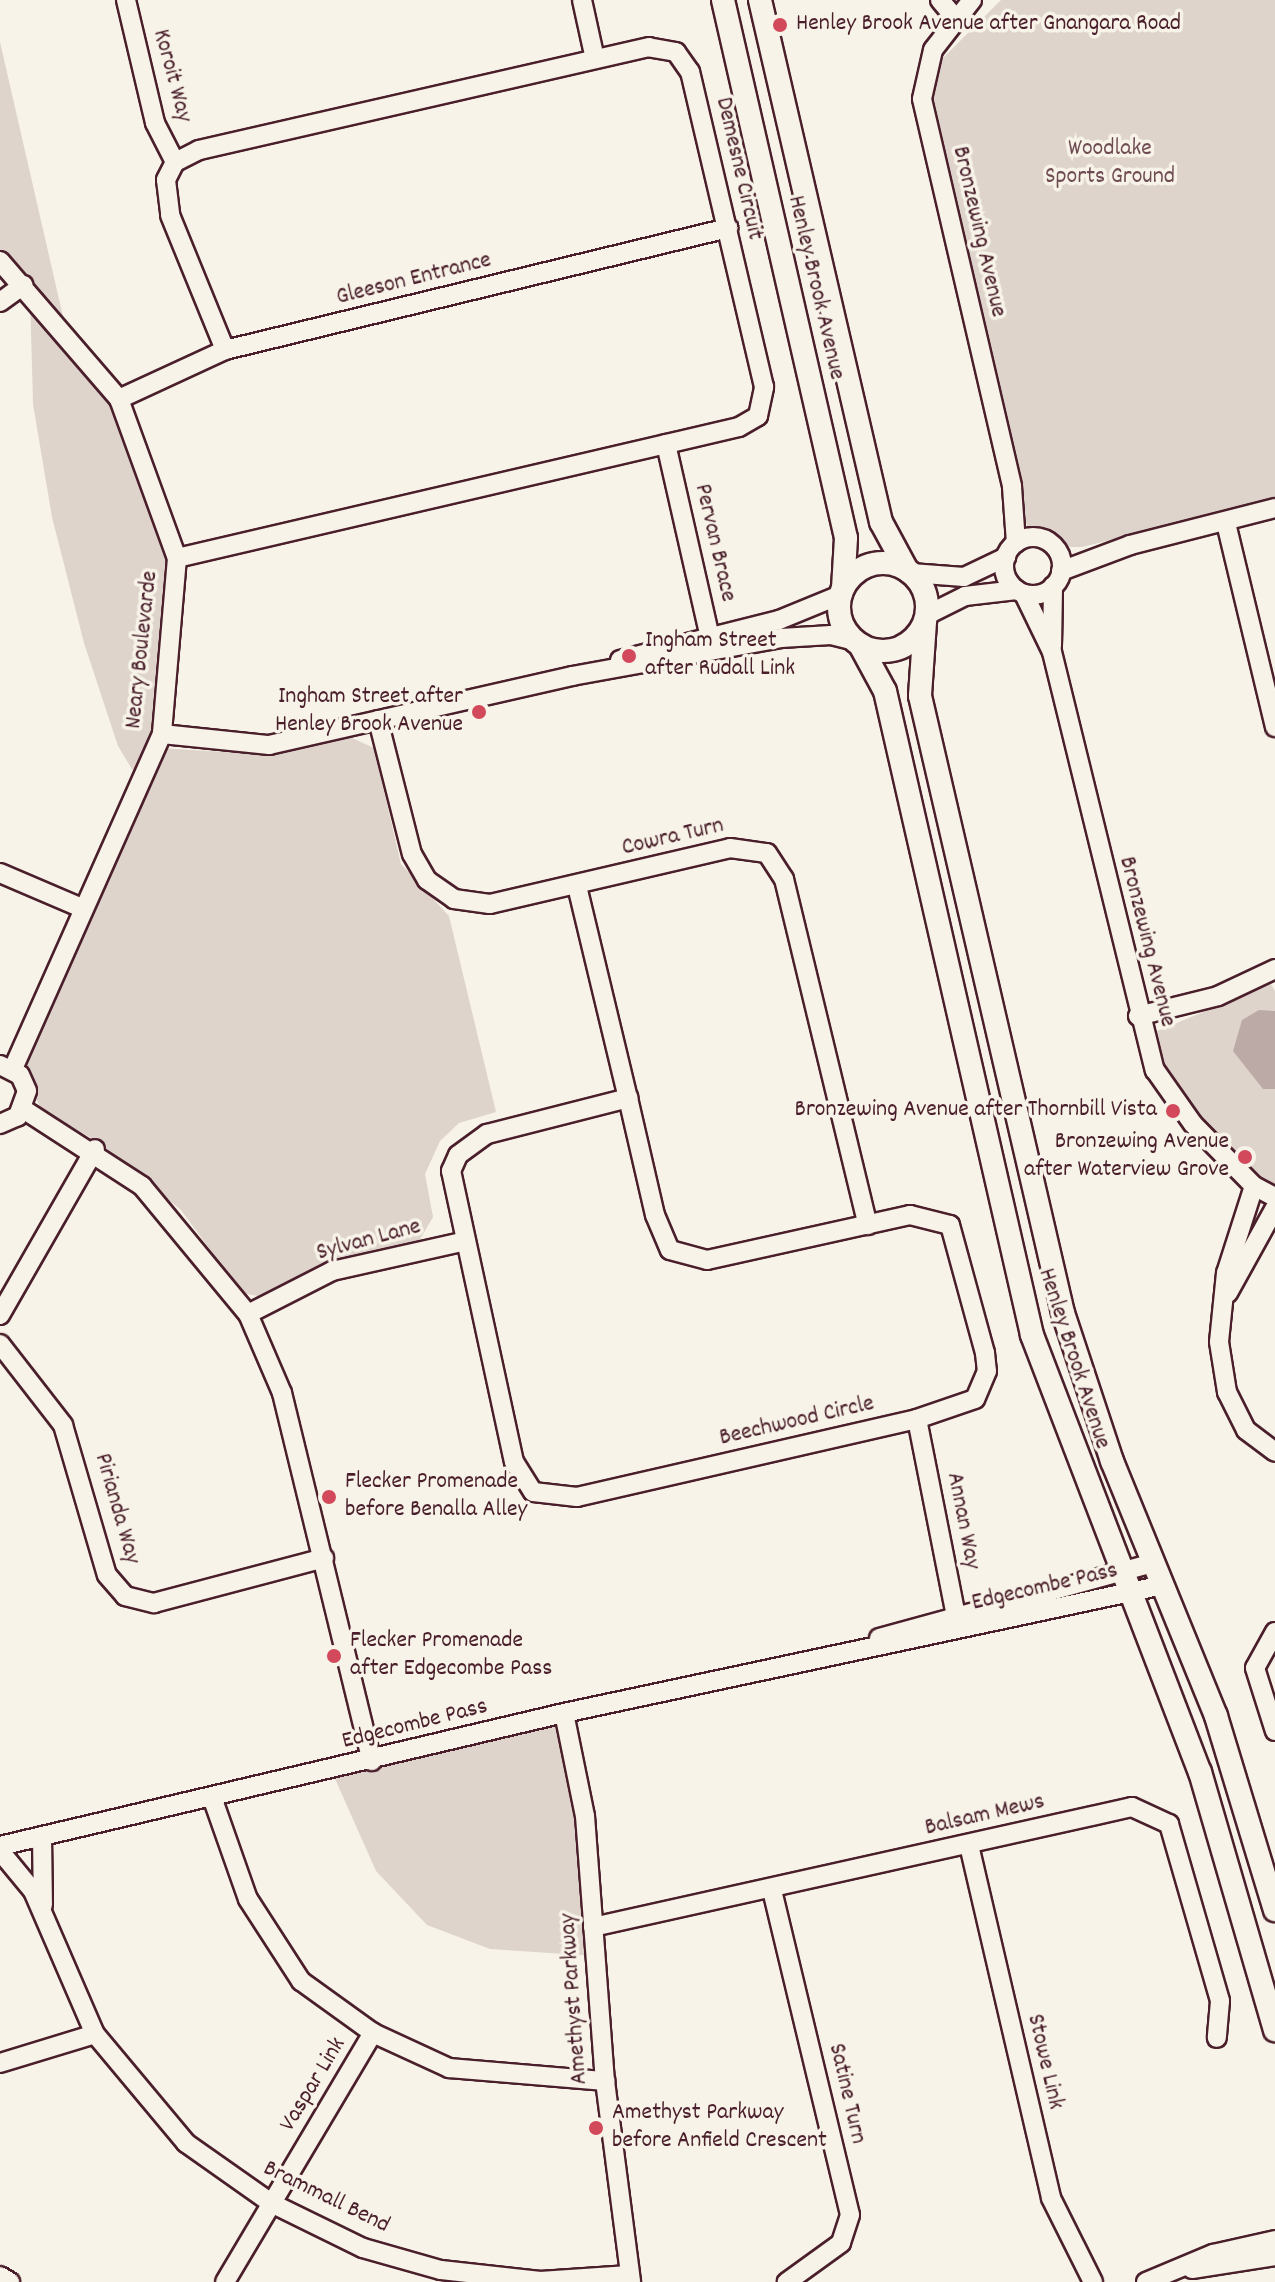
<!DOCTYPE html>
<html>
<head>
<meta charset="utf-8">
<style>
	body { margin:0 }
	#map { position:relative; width:1275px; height:2282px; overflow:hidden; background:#f7f3e8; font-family:Dekko,sans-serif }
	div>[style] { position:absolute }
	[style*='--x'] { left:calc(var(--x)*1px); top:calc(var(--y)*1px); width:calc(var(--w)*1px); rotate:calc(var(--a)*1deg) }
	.green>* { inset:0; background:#ded4cc }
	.water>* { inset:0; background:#bcaaa7 }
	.roads { filter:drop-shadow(2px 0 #4a1f2b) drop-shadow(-2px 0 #4a1f2b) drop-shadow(0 2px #4a1f2b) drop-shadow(0 -2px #4a1f2b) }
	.minor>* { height:18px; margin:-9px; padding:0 9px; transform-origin:9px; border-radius:9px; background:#f7f3e8 }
	.minor>.ring { margin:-9px; padding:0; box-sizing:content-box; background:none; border:18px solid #f7f3e8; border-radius:50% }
	.major>* { height:22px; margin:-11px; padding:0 11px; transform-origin:11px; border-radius:11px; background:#f7f3e8 }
	.major>.ring { margin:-11px; padding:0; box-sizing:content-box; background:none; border:22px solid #f7f3e8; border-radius:50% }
	.dots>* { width:22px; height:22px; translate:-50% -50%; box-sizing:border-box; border:4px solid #f7f3e8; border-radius:50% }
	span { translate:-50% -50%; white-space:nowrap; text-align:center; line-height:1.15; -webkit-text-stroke:7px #f7f3e8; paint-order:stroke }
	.poi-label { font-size:24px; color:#4a1f2b }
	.left { translate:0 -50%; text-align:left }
	.right { translate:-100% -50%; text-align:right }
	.street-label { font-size:24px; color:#4a1f2b }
	.park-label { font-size:24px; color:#6f4c53 }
</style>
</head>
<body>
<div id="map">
	<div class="green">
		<div style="clip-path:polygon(1001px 0,1275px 0,1275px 500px,1082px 547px,1050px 547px,1029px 535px,930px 110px,940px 61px)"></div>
		<div style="clip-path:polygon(0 42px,67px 334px,118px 396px,144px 457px,167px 560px,155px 735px,138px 779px,118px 746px,84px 643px,52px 517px,33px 404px,30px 294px,0 264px)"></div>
		<div style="clip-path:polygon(350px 737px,374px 748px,401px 864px,449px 916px,496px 1112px,459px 1123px,440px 1141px,425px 1174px,433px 1217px,419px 1241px,330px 1260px,258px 1296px,242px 1293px,181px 1210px,98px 1142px,41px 1109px,22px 1069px,160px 748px,270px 755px)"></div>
		<div style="clip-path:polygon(1271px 984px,1275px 991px,1275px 1187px,1239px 1163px,1180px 1098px,1150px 1034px)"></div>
		<div style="clip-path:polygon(567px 1719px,595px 1956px,490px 1949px,427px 1925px,376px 1871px,332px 1772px)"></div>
	</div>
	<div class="water">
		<div style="clip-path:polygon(1259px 1010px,1275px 1011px,1275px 1089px,1263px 1089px,1233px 1051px,1242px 1020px)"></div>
	</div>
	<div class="roads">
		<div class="minor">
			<div style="--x:126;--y:0;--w:126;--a:76.7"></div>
			<div style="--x:155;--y:123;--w:44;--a:62.9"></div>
			<div style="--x:582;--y:0;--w:60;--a:77.6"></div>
			<div style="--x:940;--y:0;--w:23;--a:50"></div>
			<div style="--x:972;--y:0;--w:63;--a:128"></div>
			<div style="--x:933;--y:50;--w:50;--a:102.7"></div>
			<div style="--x:922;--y:99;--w:398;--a:76.9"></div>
			<div style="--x:1012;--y:487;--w:56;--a:85.9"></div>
			<div style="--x:0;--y:261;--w:182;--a:49.2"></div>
			<div style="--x:119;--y:399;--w:169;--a:70"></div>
			<div style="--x:177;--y:558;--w:177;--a:94.9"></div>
			<div style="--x:162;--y:734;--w:367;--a:114"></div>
			<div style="--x:0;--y:302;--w:29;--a:-36"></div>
			<div style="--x:119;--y:399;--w:117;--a:-24.8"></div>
			<div style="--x:225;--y:350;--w:518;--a:-13.63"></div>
			<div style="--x:666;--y:444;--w:203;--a:77.2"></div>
			<div style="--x:1226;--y:523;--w:210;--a:76.5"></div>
			<div class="ring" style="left:1004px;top:537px;width:40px;height:40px"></div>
			<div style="--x:177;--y:558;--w:577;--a:-13.12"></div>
			<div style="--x:739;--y:427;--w:22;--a:-30"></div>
			<div style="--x:758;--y:416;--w:30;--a:-78"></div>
			<div style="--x:764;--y:387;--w:324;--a:-103.2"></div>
			<div style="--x:690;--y:72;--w:24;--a:-125"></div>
			<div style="--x:676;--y:52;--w:27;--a:-170"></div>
			<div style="--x:649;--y:47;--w:462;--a:167.1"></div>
			<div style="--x:199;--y:150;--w:27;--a:153"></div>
			<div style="--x:175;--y:162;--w:20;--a:117"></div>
			<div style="--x:166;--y:180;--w:35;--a:83"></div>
			<div style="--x:170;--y:215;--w:146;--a:67.8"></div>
			<div style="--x:1061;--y:571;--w:74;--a:-20.6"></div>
			<div style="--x:1130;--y:545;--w:150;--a:-14.3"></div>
			<div style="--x:911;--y:573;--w:53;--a:4.3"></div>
			<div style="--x:964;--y:577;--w:47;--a:-25.5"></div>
			<div style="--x:1024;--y:594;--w:64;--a:64.2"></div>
			<div style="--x:1052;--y:652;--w:431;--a:76.2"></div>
			<div style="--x:1155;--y:1070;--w:66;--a:54.9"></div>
			<div style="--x:1193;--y:1124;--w:87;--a:45.5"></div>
			<div style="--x:1254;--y:1186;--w:24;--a:28"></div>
			<div style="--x:927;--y:615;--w:42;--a:-26.6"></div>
			<div style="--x:965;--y:596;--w:52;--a:-6.6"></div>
			<div style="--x:1052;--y:646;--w:60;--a:-89"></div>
			<div style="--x:620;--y:660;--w:164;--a:-14.1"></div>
			<div style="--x:779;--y:620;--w:66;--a:-22.3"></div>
			<div style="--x:378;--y:720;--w:138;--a:75.8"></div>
			<div style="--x:412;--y:854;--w:30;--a:60"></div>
			<div style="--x:427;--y:880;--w:33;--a:35"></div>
			<div style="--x:454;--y:899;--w:36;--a:8"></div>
			<div style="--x:490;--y:904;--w:246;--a:-13.1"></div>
			<div style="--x:730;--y:848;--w:37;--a:8"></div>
			<div style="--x:767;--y:853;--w:31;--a:57"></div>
			<div style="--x:784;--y:879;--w:356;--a:76.4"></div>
			<div style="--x:162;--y:734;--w:108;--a:5.9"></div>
			<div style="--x:269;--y:745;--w:311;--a:-12.8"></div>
			<div style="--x:572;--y:676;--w:212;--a:-10.3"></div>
			<div style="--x:781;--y:638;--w:50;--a:-3.4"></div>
			<div style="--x:831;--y:635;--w:25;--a:14"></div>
			<div style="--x:0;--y:873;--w:91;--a:23.2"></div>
			<div style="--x:577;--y:886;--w:218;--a:76.5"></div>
			<div style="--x:628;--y:1098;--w:120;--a:77"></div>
			<div style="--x:655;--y:1215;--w:38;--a:67"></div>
			<div style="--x:670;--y:1250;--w:38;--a:15"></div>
			<div style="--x:707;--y:1260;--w:208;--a:-12.5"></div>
			<div style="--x:910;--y:1215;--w:41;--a:14"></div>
			<div style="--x:950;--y:1225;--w:133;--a:74.7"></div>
			<div style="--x:985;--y:1353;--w:18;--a:84"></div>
			<div style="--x:987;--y:1371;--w:30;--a:113"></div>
			<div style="--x:975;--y:1399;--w:61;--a:161"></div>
			<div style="--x:917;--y:1419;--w:349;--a:167.1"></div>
			<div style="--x:577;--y:1497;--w:44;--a:-173.5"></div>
			<div style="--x:533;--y:1492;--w:36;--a:-122"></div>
			<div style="--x:514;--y:1462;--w:298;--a:-102.2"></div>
			<div style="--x:451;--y:1171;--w:17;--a:-66"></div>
			<div style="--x:458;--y:1155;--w:36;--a:-36"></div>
			<div style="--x:487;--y:1134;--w:146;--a:-14.3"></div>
			<div style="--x:1138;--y:1016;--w:82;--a:-14"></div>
			<div style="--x:1218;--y:996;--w:63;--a:-25.3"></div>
			<div style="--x:0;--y:1065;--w:22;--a:27"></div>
			<div style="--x:20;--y:1075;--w:17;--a:66"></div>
			<div style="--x:27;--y:1091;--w:27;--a:110"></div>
			<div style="--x:18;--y:1116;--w:20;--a:156"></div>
			<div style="--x:23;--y:1109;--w:142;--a:32.9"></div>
			<div style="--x:142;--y:1186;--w:166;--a:50.4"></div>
			<div style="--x:248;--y:1314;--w:86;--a:66.7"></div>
			<div style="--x:282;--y:1393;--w:379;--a:76.3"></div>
			<div style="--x:1254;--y:1186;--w:91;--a:107.8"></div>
			<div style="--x:1226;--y:1273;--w:69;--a:95.8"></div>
			<div style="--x:1219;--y:1342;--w:51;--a:80.9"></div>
			<div style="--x:1227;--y:1392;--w:42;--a:63.4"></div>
			<div style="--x:1246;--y:1430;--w:36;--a:37"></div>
			<div style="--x:1228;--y:1293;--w:97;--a:-61.1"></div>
			<div style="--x:248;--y:1314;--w:94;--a:-27.1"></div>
			<div style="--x:332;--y:1271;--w:133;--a:-12.6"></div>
			<div style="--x:0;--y:1315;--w:191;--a:-60.2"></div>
			<div style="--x:0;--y:1344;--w:103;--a:52.1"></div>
			<div style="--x:63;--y:1425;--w:156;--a:73.7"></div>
			<div style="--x:107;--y:1575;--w:28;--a:49"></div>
			<div style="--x:125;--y:1596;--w:30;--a:14"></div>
			<div style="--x:154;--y:1603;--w:176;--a:-14.8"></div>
			<div style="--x:917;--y:1419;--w:206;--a:78.8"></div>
			<div style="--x:1275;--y:1632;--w:41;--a:119.1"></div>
			<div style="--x:1255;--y:1668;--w:66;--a:72.4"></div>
			<div style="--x:879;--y:1638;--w:285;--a:-15.3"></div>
			<div style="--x:564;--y:1713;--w:105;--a:78.5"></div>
			<div style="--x:585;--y:1816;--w:266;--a:85.7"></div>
			<div style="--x:605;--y:2081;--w:203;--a:82.6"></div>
			<div style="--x:212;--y:1797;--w:108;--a:70.6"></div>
			<div style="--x:248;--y:1899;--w:98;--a:57.1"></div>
			<div style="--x:301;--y:1981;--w:89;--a:35.8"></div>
			<div style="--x:373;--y:2033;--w:84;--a:24.7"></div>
			<div style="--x:449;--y:2068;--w:157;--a:4.8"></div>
			<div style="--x:42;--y:1836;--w:69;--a:89.2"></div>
			<div style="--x:969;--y:1845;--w:362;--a:76.9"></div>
			<div style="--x:1051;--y:2198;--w:94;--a:63.4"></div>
			<div style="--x:0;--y:1846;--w:579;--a:-13.27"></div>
			<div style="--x:564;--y:1713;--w:613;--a:-12.06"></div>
			<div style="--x:0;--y:1851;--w:52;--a:50.5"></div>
			<div style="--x:33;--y:1891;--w:156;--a:66.6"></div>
			<div style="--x:95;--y:2034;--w:142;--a:50.1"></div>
			<div style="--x:186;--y:2143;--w:104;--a:35.2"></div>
			<div style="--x:271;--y:2203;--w:102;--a:26.1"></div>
			<div style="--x:363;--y:2248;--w:81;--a:15.8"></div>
			<div style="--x:441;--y:2270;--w:100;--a:6.3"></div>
			<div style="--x:540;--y:2281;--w:89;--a:-3.9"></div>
			<div style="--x:772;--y:1890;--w:334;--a:76.5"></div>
			<div style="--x:850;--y:2215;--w:29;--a:108"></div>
			<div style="--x:841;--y:2243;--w:67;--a:144.2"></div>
			<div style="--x:593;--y:1927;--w:552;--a:-12.55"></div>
			<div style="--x:1132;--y:1807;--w:41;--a:24.7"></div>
			<div style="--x:1169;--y:1824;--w:184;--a:73.9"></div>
			<div style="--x:1220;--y:2001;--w:37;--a:95"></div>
			<div style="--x:0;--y:2063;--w:99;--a:-17"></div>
			<div style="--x:1192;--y:2269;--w:84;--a:-8.9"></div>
			<div style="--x:0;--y:2276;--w:12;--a:31"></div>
			<div style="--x:225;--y:2282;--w:290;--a:-59.3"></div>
			<div style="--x:1146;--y:2282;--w:73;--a:-22.7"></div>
			<div style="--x:1213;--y:2254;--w:64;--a:-12.7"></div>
		</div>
		<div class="major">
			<div style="--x:723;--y:0;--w:552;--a:77.12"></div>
			<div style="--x:846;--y:538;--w:50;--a:93.4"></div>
			<div style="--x:760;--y:0;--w:536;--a:76.95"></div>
			<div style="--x:881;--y:522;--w:55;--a:61.6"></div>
			<div class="ring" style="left:839px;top:563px;width:66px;height:66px"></div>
			<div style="--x:925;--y:622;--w:74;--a:93.9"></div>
			<div style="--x:920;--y:696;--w:633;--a:76.95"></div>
			<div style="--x:1063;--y:1313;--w:156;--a:71.7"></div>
			<div style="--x:1112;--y:1461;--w:275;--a:67.8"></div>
			<div style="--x:1216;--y:1716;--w:203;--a:73.1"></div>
			<div style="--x:860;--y:645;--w:52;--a:61.5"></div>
			<div style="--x:885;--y:691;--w:661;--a:77.14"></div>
			<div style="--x:1032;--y:1335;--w:468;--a:69"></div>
			<div style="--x:1200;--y:1772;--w:269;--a:73.8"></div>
		</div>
	</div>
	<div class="dots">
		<div style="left:780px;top:25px;background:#d1495b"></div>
		<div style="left:629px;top:656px;background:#d1495b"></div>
		<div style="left:479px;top:712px;background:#d1495b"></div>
		<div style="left:1173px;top:1111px;background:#d1495b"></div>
		<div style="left:1245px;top:1157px;background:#d1495b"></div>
		<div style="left:329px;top:1497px;background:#d1495b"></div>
		<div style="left:334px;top:1656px;background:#d1495b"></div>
		<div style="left:596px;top:2128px;background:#d1495b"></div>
	</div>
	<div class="poi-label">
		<span class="left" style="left:796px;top:25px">Henley Brook Avenue after Gnangara Road</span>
		<span class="left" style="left:645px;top:656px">Ingham Street<br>after Rudall Link</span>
		<span class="right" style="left:463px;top:712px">Ingham Street after<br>Henley Brook Avenue</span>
		<span class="right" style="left:1157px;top:1111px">Bronzewing Avenue after Thornbill Vista</span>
		<span class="right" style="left:1229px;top:1157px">Bronzewing Avenue<br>after Waterview Grove</span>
		<span class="left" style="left:345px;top:1497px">Flecker Promenade<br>before Benalla Alley</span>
		<span class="left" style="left:350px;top:1656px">Flecker Promenade<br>after Edgecombe Pass</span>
		<span class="left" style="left:612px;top:2128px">Amethyst Parkway<br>before Anfield Crescent</span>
	</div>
	<div class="street-label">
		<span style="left:171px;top:76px;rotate:75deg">Koroit Way</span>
		<span style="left:738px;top:169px;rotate:77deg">Demesne Circuit</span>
		<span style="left:978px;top:232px;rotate:77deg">Bronzewing Avenue</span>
		<span style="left:414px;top:280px;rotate:-14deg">Gleeson Entrance</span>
		<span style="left:815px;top:288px;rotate:77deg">Henley Brook Avenue</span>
		<span style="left:714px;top:543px;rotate:77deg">Pervan Brace</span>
		<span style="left:143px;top:650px;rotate:-84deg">Neary Boulevarde</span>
		<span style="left:673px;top:838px;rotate:-13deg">Cowra Turn</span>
		<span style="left:1146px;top:942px;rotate:76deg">Bronzewing Avenue</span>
		<span style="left:369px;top:1241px;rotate:-15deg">Sylvan Lane</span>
		<span style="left:1073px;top:1359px;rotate:72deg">Henley Brook Avenue</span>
		<span style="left:797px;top:1422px;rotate:-13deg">Beechwood Circle</span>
		<span style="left:116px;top:1509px;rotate:74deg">Pirianda Way</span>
		<span style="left:962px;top:1521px;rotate:79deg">Annan Way</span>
		<span style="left:1045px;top:1588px;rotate:-13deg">Edgecombe Pass</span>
		<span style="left:415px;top:1725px;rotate:-14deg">Edgecombe Pass</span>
		<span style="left:985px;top:1816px;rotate:-13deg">Balsam Mews</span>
		<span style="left:575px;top:1999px;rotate:-94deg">Amethyst Parkway</span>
		<span style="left:1044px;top:2062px;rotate:77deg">Stowe Link</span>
		<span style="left:314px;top:2085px;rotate:-59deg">Vaspar Link</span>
		<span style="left:846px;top:2094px;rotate:77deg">Satine Turn</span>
		<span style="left:326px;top:2198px;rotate:26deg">Brammall Bend</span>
	</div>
	<div class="park-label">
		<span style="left:1110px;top:164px">Woodlake<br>Sports Ground</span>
	</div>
</div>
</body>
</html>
